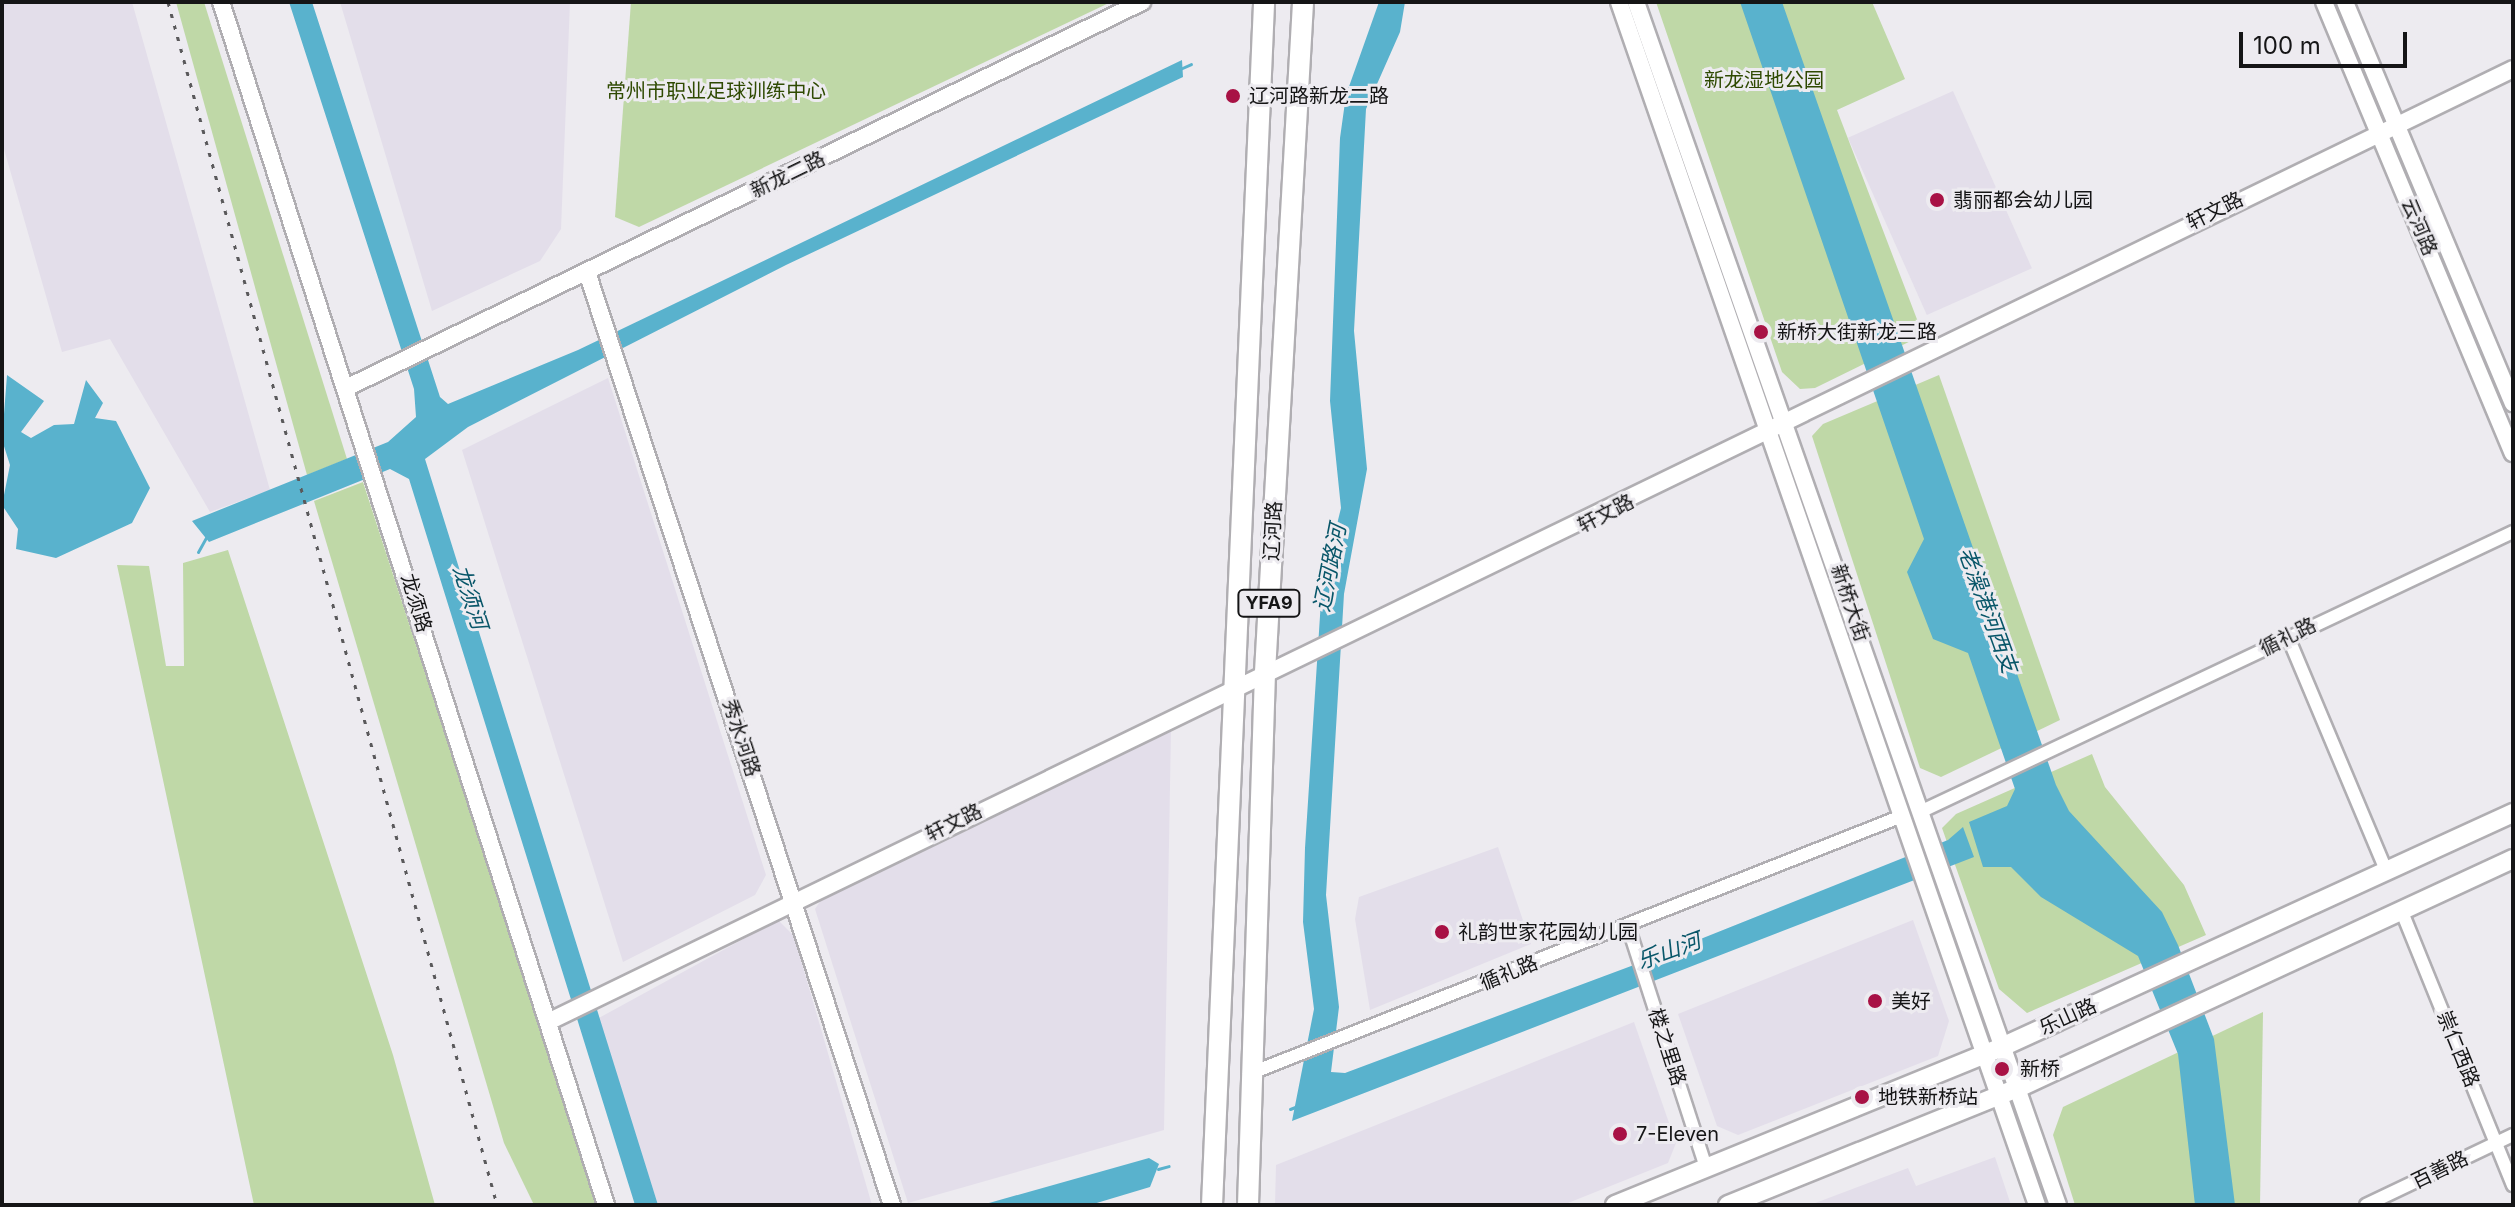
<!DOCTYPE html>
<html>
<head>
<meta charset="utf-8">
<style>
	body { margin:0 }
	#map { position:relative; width:2515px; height:1207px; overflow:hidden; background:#edebf0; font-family:Inter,"Noto Sans SC",sans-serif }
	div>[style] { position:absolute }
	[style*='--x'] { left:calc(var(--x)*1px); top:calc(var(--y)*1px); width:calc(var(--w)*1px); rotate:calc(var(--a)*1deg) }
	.built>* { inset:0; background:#e3deea; transform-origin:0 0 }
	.green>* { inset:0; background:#bfd8a7 }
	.water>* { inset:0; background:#59b2cd }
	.stream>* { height:3px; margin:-1.5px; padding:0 1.5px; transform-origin:1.5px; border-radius:1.5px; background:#59b2cd }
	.roads { filter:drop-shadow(2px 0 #b0aeb2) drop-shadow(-2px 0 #b0aeb2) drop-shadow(0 2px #b0aeb2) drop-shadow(0 -2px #b0aeb2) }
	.minor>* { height:12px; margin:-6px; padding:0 6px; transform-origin:6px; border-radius:6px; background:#fff }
	.tertiary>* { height:16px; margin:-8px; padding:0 8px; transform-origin:8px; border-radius:8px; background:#fff }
	.secondary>* { height:18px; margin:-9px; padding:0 9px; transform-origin:9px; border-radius:9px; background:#fff }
	.primary>* { height:20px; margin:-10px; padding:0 10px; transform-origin:10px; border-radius:10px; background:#fff }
	.rail>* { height:3px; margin-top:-1.5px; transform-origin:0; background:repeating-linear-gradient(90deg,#5a595b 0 4px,transparent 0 12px) }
	.dots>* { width:22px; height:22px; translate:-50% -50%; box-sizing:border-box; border:4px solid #edebf0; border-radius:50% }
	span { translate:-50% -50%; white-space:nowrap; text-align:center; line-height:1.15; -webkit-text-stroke:6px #edebf0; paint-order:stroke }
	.shield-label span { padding:2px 6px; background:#edebf0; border:2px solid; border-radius:6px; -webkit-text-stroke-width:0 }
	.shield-label { font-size:18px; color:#151516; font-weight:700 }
	.park-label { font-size:20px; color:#2f4a02 }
	.poi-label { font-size:20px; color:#151516 }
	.left { translate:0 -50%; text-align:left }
	.street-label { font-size:20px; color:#151516 }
	.water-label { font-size:22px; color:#085669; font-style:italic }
	.frame { position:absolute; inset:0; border:4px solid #151516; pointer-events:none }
	.scale { position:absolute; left:2239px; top:32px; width:168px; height:36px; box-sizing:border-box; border:4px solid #151516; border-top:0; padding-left:10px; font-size:24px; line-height:28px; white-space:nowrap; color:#151516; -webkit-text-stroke:6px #edebf0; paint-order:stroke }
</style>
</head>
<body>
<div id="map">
	<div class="built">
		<div style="clip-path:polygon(2px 2px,132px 2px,270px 490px,210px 512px,110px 339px,62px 352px,2px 142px)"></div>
		<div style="clip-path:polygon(340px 2px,570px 2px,561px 229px,540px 261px,432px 311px)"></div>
		<div style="left:1953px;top:91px;width:194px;height:115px;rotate:66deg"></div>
		<div style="clip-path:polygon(608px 378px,766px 875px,755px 895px,623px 962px,462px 450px)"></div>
		<div style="clip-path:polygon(1171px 729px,1164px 1130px,908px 1203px,815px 909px,825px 894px)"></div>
		<div style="clip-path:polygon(1498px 847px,1531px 944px,1370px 1010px,1355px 919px,1359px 897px)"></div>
		<div style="clip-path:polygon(778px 920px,794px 936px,872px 1205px,658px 1205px,597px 1019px)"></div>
		<div style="clip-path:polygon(1913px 920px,1949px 1021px,1938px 1056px,1738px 1135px,1717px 1126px,1678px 1014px)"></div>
		<div style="clip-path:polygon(1634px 1022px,1676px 1143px,1668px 1163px,1563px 1205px,1275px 1205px,1276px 1165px)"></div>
		<div style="clip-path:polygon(1995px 1157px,2011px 1205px,1810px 1205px,1908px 1168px,1916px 1186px)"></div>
	</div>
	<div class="green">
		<div style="clip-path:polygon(176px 2px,204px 2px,347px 459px,307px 475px)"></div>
		<div style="clip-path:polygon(631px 2px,1111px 2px,639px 227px,615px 217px)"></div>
		<div style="clip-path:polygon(1656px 2px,1872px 2px,1905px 79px,1837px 110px,1923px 335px,1815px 388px,1800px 389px,1782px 372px)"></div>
		<div style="clip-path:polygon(1939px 375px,2060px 720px,1941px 777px,1920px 768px,1812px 436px,1823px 424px)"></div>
		<div style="clip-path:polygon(363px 482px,598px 1205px,534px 1205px,504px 1143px,314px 501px)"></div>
		<div style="clip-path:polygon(228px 550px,393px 1055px,435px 1205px,254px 1205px,117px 565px,149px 566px,166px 666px,184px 666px,183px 563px)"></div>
		<div style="clip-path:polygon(2092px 754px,2105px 787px,2184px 885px,2206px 935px,2027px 1013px,1999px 989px,1942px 828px,1956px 814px)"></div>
		<div style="clip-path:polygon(2263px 1012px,2260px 1205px,2075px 1205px,2053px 1135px,2063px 1107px)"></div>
	</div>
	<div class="water">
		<div style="clip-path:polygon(289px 2px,312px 2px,440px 397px,448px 404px,578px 350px,1182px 60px,1183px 77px,786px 265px,468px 427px,425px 459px,658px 1205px,635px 1205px,409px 479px,390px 469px,209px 542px,192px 521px,388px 442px,416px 417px,414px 389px)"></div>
		<div style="clip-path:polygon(1379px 2px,1405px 2px,1400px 32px,1366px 109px,1354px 331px,1367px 469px,1344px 594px,1326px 895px,1339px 1007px,1331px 1072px,1345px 1073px,1658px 956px,1948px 840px,1963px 827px,1974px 857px,1292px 1121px,1314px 1009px,1303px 922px,1305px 848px,1322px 585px,1341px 508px,1330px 401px,1340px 138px,1346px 95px)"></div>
		<div style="clip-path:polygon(1740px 2px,1782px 2px,2056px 785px,2069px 811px,2162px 912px,2178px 945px,2214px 1039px,2235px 1205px,2195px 1205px,2178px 1054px,2138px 956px,2041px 897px,2011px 867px,1983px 867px,1969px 822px,2007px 806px,2015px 789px,1968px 653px,1933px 639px,1907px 572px,1924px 539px)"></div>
		<div style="clip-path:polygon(7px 375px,44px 401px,21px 432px,31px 438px,54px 425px,74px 424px,86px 380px,103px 403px,95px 418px,116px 421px,150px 488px,132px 523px,56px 558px,16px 549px,18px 529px,2px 505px,10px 465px,2px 440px)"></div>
		<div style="clip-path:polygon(1149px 1158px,1159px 1164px,1150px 1187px,1090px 1205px,982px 1205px)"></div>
	</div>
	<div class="stream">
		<div style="--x:1180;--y:69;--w:12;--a:-24"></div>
		<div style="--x:198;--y:552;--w:21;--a:-61"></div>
		<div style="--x:1290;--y:1109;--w:9;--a:-21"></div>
		<div style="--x:1158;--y:1169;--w:11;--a:-15"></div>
	</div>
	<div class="roads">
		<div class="minor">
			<div style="--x:2288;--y:637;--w:256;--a:67.2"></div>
			<div style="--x:1920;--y:812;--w:656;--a:-25.28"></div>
			<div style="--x:2402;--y:912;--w:295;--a:67.9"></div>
			<div style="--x:1628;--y:926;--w:254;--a:72.1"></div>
			<div style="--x:1249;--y:1074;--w:702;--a:-21.56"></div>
			<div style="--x:2366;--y:1205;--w:163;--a:-25.5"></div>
		</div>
		<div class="tertiary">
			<div style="--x:221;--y:2;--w:1263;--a:72.25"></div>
			<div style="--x:1619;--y:2;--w:1274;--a:70.84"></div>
			<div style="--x:1636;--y:2;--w:1275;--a:70.67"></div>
			<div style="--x:2324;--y:2;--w:489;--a:67.3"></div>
			<div style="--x:2345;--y:2;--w:435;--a:67.3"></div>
			<div style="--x:587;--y:272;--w:982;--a:71.9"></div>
			<div style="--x:346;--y:388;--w:885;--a:-25.87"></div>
			<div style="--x:548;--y:1022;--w:2184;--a:-25.87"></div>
		</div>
		<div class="secondary">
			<div style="--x:1615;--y:1205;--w:420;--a:-22.2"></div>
			<div style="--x:2004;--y:1046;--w:560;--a:-24.6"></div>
			<div style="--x:1728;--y:1205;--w:313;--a:-22"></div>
			<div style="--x:2018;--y:1088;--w:545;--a:-24.83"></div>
		</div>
		<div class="primary">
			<div style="--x:1212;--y:1205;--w:1204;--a:-87.52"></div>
			<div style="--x:1248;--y:1205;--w:533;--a:-88.17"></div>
			<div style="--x:1265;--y:672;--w:671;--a:-86.75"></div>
		</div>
	</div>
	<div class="rail">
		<div style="--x:168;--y:2;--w:1247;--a:74.7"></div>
	</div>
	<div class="dots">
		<div style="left:1233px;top:96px;background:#a81245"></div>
		<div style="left:1937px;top:200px;background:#a81245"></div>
		<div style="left:1761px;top:332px;background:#a81245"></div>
		<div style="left:1442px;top:932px;background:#a81245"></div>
		<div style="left:1875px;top:1001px;background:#a81245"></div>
		<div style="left:2002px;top:1069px;background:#a81245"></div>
		<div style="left:1862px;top:1097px;background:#a81245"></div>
		<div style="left:1620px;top:1134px;background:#a81245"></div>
	</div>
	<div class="shield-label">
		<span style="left:1269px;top:603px">YFA9</span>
	</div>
	<div class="park-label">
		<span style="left:1764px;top:80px">新龙湿地公园</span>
		<span style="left:716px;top:91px">常州市职业足球训练中心</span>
	</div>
	<div class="poi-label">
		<span class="left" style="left:1249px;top:96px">辽河路新龙二路</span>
		<span class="left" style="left:1953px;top:200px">翡丽都会幼儿园</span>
		<span class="left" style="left:1777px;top:332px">新桥大街新龙三路</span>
		<span class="left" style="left:1458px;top:932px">礼韵世家花园幼儿园</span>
		<span class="left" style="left:1891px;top:1001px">美好</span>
		<span class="left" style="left:2020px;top:1069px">新桥</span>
		<span class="left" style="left:1878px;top:1097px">地铁新桥站</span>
		<span class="left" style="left:1636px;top:1134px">7-Eleven</span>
	</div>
	<div class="street-label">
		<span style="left:788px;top:175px;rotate:-26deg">新龙二路</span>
		<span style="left:2215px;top:211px;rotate:-26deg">轩文路</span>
		<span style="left:2419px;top:227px;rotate:67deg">云河路</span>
		<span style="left:1606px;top:514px;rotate:-27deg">轩文路</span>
		<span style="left:1273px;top:531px;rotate:-87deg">辽河路</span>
		<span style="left:416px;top:603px;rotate:73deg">龙须路</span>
		<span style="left:1850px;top:603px;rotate:71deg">新桥大街</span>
		<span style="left:2288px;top:637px;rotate:-26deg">循礼路</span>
		<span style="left:741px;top:738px;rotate:72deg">秀水河路</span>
		<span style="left:954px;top:823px;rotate:-26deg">轩文路</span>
		<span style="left:1509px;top:973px;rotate:-22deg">循礼路</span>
		<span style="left:2068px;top:1017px;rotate:-24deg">乐山路</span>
		<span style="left:1667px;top:1047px;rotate:72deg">楼之里路</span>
		<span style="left:2458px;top:1049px;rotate:68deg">崇仁西路</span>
		<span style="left:2440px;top:1170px;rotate:-26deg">百善路</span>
	</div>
	<div class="water-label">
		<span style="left:1330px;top:568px;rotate:-79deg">辽河路河</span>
		<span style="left:470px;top:597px;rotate:72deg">龙须河</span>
		<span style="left:1988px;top:610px;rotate:70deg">老澡港河西支</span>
		<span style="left:1669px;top:951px;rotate:-20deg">乐山河</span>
	</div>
	<div class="frame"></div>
	<div class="scale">100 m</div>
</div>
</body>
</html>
